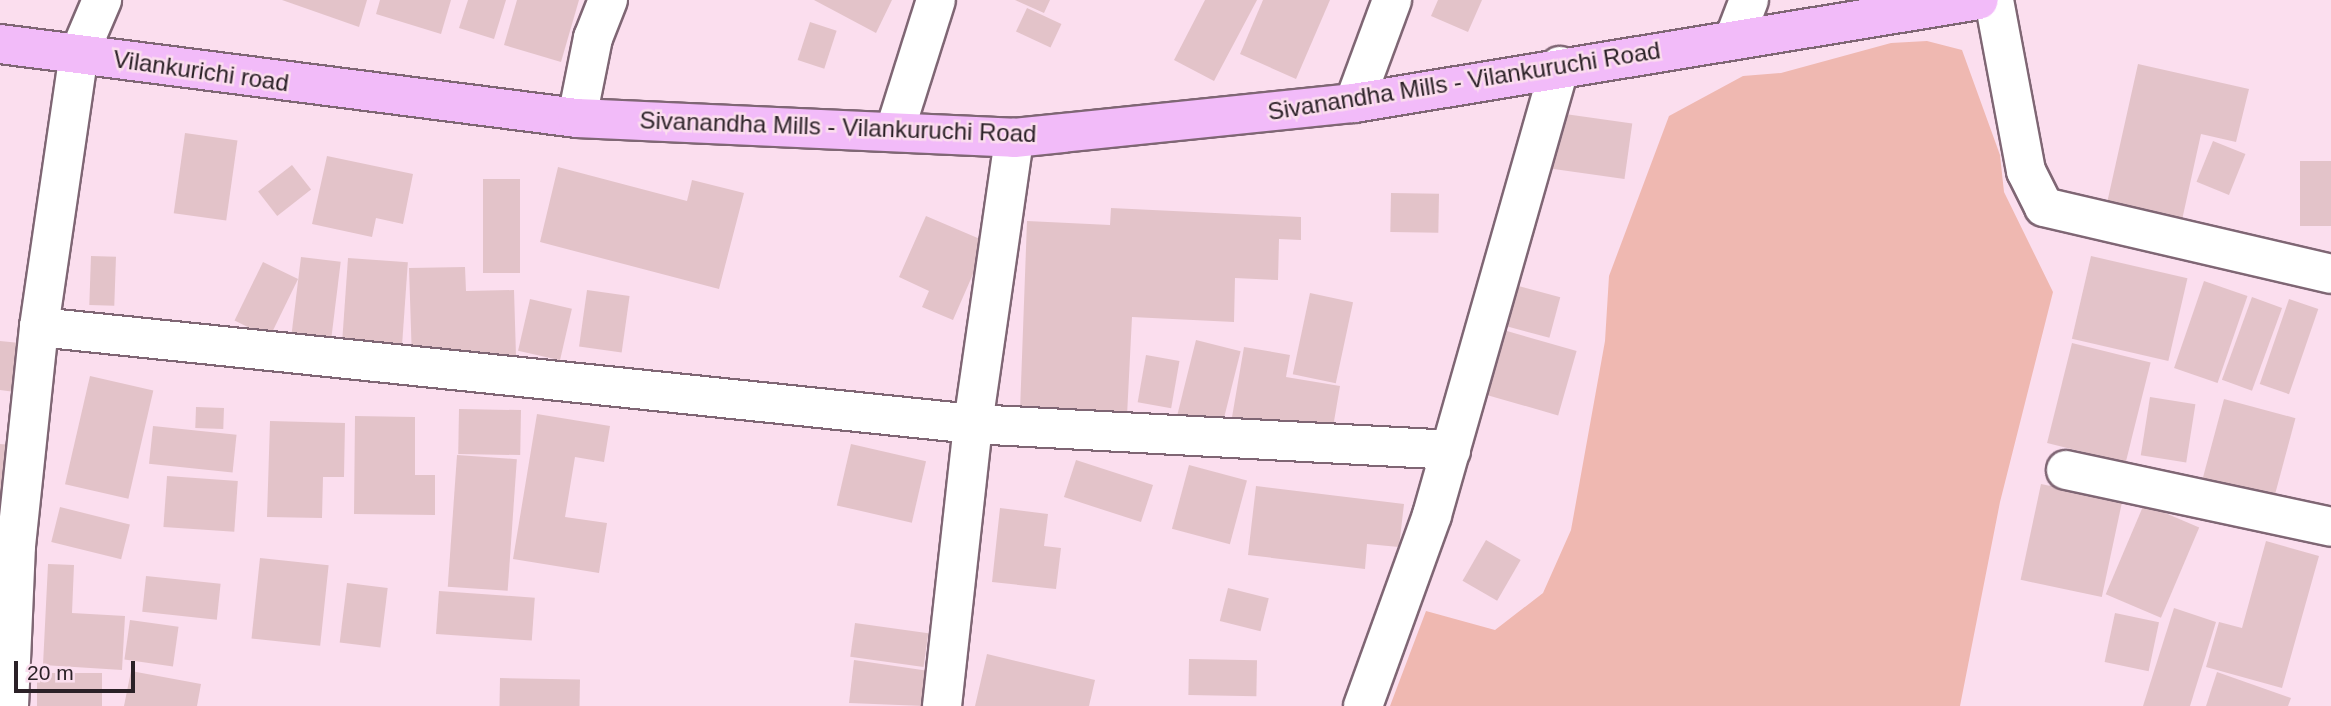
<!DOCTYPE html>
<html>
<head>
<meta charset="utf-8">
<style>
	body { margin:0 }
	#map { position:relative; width:2331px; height:706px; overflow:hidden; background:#fbdeee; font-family:Arial,sans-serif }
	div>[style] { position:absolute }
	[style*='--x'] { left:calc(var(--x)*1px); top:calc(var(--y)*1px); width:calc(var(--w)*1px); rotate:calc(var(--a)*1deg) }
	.green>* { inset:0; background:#efb8b1 }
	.building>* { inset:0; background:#e3c3c9; transform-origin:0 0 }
	.roads { filter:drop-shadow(2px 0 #7f6674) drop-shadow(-2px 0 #7f6674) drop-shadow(0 2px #7f6674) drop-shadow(0 -2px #7f6674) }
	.minor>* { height:38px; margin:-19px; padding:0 19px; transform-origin:19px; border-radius:19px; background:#fff }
	.major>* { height:38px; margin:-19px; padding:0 19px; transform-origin:19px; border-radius:19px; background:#f2bbf9 }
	span { translate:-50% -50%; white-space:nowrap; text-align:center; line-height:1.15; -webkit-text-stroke:5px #fbdeee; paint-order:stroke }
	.street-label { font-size:24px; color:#2b2127 }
	.scale { position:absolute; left:14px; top:661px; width:121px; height:32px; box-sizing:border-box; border:4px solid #2b2127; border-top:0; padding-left:9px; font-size:21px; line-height:24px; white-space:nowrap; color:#2b2127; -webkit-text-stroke:5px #fbdeee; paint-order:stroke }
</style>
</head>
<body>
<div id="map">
	<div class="green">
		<div style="clip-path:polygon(1927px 41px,1962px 50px,2000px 155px,2004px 192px,2053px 292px,2000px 502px,1960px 706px,1390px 706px,1426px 611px,1495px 630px,1543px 593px,1571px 530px,1605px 341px,1609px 276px,1669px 116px,1743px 76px,1781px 73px,1891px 43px)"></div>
	</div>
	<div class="building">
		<div style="clip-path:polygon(282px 0,367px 0,359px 27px)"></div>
		<div style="clip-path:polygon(380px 0,451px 0,441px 34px,376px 14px)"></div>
		<div style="clip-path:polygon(468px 0,506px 0,494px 39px,459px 28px)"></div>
		<div style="clip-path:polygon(517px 0,579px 0,561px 62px,504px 45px)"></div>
		<div style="clip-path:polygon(814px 0,892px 0,876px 33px)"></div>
		<div style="clip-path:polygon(1015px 0,1050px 0,1044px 13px)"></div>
		<div style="clip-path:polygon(1205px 0,1257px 0,1214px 81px,1174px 60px)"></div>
		<div style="clip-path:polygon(1263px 0,1330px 0,1296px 79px,1240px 54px)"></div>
		<div style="clip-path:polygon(1438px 0,1482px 0,1468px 32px,1431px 16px)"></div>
		<div style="left:1027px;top:8px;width:38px;height:26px;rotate:25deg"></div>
		<div style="left:810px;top:22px;width:28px;height:40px;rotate:18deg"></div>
		<div style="clip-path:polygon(2138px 64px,2249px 89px,2236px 142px,2201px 134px,2180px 229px,2105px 212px)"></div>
		<div style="left:1558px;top:113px;width:75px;height:56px;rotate:8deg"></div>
		<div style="left:185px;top:133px;width:53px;height:81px;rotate:8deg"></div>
		<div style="left:2213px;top:141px;width:35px;height:44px;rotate:22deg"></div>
		<div style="clip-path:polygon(327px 156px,413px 174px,403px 224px,376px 218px,372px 237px,312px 224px)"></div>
		<div style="left:2300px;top:161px;width:31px;height:65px"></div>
		<div style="left:292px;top:165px;width:31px;height:43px;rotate:52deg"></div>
		<div style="clip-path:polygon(558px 167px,687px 201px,692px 180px,744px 193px,719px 289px,540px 242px)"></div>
		<div style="left:483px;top:179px;width:37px;height:94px"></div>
		<div style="left:1391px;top:193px;width:48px;height:39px;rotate:1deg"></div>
		<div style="clip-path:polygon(1111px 208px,1301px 217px,1301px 240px,1279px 239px,1278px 280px,1235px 278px,1234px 322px,1132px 317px,1127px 416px,1020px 411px,1027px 221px,1110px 225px)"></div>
		<div style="clip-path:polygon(926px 216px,987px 242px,953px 320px,922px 307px,929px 291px,899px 277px)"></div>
		<div style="left:91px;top:256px;width:25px;height:49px;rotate:2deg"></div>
		<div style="left:2091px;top:256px;width:99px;height:85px;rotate:13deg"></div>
		<div style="left:301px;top:257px;width:40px;height:77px;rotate:7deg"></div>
		<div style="left:348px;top:258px;width:60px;height:87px;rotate:4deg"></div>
		<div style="left:263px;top:262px;width:39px;height:65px;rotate:26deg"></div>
		<div style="clip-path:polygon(465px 267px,466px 291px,514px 290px,516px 356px,412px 360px,409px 268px)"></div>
		<div style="left:2204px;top:281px;width:46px;height:92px;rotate:19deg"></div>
		<div style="left:1511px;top:284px;width:51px;height:42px;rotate:15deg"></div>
		<div style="left:587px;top:290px;width:43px;height:57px;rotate:8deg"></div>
		<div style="left:1310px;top:293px;width:44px;height:83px;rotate:12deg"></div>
		<div style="left:2252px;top:297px;width:32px;height:88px;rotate:20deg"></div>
		<div style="left:530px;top:299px;width:43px;height:53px;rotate:13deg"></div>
		<div style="left:2289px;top:299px;width:31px;height:90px;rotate:19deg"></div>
		<div style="left:1493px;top:327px;width:87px;height:67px;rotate:16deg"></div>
		<div style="left:1196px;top:340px;width:46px;height:84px;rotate:14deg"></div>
		<div style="clip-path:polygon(0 341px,20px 343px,15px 392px,0 390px)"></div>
		<div style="left:2072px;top:343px;width:81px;height:103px;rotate:14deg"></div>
		<div style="clip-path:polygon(1244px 347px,1290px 355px,1286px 377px,1340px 386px,1331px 439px,1231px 423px)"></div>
		<div style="left:1146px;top:355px;width:34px;height:48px;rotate:10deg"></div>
		<div style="left:90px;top:376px;width:65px;height:111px;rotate:13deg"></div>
		<div style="left:2150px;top:397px;width:46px;height:59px;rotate:9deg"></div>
		<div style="left:2224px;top:399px;width:74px;height:82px;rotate:15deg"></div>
		<div style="left:196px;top:407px;width:28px;height:21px;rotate:2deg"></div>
		<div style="left:459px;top:409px;width:62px;height:45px;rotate:1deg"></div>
		<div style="clip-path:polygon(537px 414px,610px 426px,604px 462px,575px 457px,565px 517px,607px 523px,599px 573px,513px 559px)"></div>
		<div style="clip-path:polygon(355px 416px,415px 417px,415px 475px,435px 475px,435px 515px,354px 514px)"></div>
		<div style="clip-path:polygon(270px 421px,345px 423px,344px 477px,323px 477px,322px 518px,267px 517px)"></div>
		<div style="left:153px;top:426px;width:84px;height:38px;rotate:6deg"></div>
		<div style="clip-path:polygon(0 444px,12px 445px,2px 513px,0 513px)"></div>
		<div style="left:851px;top:444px;width:77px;height:63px;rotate:13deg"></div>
		<div style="left:457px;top:455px;width:60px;height:132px;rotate:4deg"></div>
		<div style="left:1076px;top:460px;width:81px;height:39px;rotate:18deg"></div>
		<div style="left:1189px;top:465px;width:60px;height:66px;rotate:15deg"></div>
		<div style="left:167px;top:476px;width:71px;height:51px;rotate:4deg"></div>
		<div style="left:2041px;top:484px;width:83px;height:98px;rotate:12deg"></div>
		<div style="clip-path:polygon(1256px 486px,1404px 504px,1399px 547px,1367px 544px,1365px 569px,1248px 555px)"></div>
		<div style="left:2144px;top:504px;width:60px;height:98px;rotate:23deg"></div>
		<div style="left:60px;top:507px;width:72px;height:36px;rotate:14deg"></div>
		<div style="clip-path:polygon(1000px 508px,1048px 514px,1044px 546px,1061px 548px,1056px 589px,992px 582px)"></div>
		<div style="left:1486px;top:540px;width:40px;height:47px;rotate:30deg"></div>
		<div style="clip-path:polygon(2266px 541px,2319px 556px,2282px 688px,2206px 667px,2219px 622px,2242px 628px)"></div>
		<div style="left:260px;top:558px;width:69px;height:81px;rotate:6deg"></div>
		<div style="clip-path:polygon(48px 564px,74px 565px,72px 613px,125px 616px,122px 670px,43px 665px)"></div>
		<div style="left:146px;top:576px;width:75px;height:36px;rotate:6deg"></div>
		<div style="left:347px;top:583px;width:41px;height:60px;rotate:7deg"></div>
		<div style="left:1228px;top:588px;width:42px;height:34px;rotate:14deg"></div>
		<div style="left:439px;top:591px;width:96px;height:43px;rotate:4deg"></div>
		<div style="clip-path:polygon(2174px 608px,2216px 622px,2190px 706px,2143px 706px)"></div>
		<div style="left:2115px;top:613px;width:45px;height:50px;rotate:12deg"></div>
		<div style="left:130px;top:620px;width:49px;height:40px;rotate:8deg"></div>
		<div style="left:855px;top:623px;width:74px;height:34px;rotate:8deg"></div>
		<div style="clip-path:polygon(987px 654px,1095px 680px,1089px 706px,975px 706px)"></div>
		<div style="left:1189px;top:659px;width:68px;height:36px;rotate:1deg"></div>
		<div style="clip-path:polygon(854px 660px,929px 671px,924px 706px,849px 703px)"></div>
		<div style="clip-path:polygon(131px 671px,201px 684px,197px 706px,124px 706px)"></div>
		<div style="clip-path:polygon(2217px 672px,2291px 698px,2288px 706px,2206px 706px)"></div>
		<div style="left:37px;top:673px;width:65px;height:33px"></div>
		<div style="left:500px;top:678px;width:80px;height:28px;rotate:1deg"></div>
	</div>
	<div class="roads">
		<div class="minor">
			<div style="--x:1994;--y:0;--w:174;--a:79.4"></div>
			<div style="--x:2026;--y:171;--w:40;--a:63.4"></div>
			<div style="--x:2044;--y:207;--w:295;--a:13.1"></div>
			<div style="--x:1734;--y:39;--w:42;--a:-69"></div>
			<div style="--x:1354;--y:103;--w:110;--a:-69.7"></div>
			<div style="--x:577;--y:118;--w:82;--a:-78.7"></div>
			<div style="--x:593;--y:38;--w:41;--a:-68.5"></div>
			<div style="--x:895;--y:130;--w:136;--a:-72.5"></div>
			<div style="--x:39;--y:327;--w:939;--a:5.93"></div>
			<div style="--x:973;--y:424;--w:479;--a:3.1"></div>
			<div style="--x:2066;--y:470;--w:271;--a:12.1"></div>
			<div style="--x:9;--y:706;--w:160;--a:-87.5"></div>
			<div style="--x:16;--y:546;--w:220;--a:-84"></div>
			<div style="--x:39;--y:327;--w:276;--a:-81.7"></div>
			<div style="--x:79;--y:54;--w:59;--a:-66.9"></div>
			<div style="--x:942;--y:706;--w:284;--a:-83.7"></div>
			<div style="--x:973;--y:424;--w:289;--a:-81.8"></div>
			<div style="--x:1363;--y:706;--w:203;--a:-70.1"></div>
			<div style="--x:1432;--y:515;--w:467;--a:-74.1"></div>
		</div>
		<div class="major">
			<div style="--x:0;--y:44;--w:582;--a:7.31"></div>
			<div style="--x:577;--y:118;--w:437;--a:2.6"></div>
			<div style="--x:1014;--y:138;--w:342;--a:-5.9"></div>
			<div style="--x:1354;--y:103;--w:633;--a:-9.36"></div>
		</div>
	</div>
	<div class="street-label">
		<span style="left:201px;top:71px;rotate:8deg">Vilankurichi road</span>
		<span style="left:1464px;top:81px;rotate:-9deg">Sivanandha Mills - Vilankuruchi Road</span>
		<span style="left:838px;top:127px;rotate:2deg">Sivanandha Mills - Vilankuruchi Road</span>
	</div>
	<div class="scale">20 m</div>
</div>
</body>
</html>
